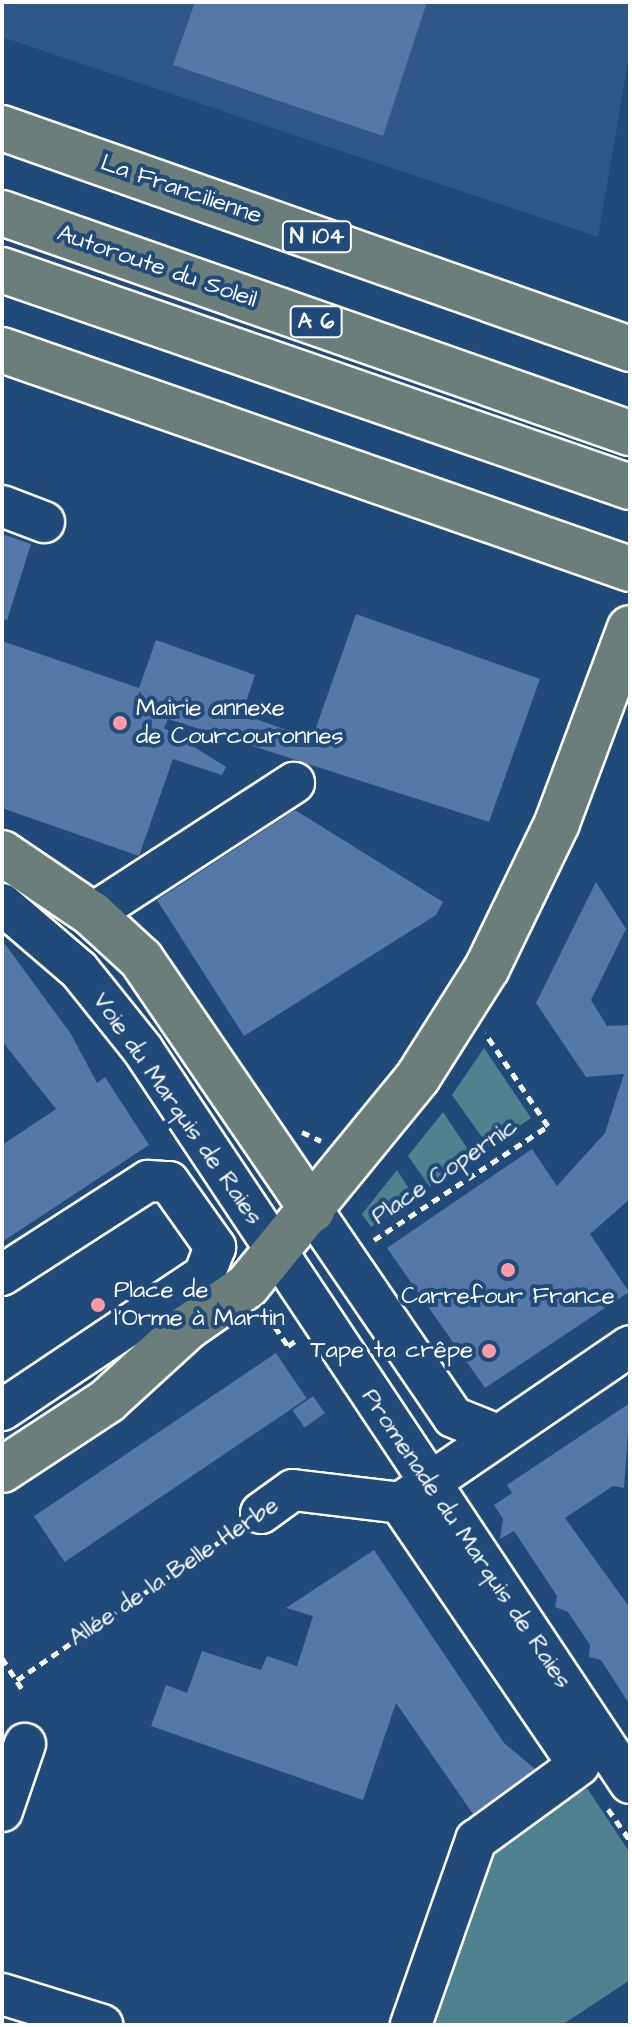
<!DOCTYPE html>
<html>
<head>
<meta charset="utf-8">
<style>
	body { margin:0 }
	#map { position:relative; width:632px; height:2027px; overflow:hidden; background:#1f4a7a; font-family:"Architects Daughter",sans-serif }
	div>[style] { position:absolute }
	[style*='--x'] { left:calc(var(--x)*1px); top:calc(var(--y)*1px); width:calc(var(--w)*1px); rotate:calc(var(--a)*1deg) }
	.built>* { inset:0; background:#2f5888 }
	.green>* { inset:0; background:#4e828f }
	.building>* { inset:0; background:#5478a7; transform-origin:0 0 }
	.path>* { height:5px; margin-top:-2.5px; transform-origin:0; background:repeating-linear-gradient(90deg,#fff 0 8px,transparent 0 14px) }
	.roads { filter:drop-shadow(2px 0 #fff) drop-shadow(-2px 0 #fff) drop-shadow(0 2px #fff) drop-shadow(0 -2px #fff) }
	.minor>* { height:40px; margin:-20px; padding:0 20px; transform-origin:20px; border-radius:20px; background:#1f4a7a }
	.major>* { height:44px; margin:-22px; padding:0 22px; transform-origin:22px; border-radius:22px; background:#6c7e7c }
	.highway>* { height:44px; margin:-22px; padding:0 22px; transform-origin:22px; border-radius:22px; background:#6c7e7c }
	.dots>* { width:22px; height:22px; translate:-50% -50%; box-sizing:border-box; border:4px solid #1f4a7a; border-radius:50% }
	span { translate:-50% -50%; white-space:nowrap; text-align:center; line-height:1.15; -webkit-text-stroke:8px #1f4a7a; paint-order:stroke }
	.shield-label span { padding:2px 6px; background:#1f4a7a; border:2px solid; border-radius:6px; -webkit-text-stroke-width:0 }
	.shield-label { font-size:22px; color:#fff; font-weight:700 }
	.street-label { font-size:24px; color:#fff }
	.poi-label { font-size:24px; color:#fff }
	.left { translate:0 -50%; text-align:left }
	.right { translate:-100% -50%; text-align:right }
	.frame { position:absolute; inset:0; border:4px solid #fff; pointer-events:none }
</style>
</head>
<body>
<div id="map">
	<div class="built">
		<div style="clip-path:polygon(2px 2px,630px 2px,630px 50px,598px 237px,2px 37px)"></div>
	</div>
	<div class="green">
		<div style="clip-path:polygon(484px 1048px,531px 1118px,489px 1147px,452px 1095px)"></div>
		<div style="clip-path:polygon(443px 1112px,473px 1157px,430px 1187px,408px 1156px)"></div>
		<div style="clip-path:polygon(397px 1170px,414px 1197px,371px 1227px,362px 1214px)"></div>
		<div style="clip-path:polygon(587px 1788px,630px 1853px,630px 1980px,562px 2025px,428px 2025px,488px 1852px)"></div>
	</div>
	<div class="building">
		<div style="clip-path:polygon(195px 2px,427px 2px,383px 136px,173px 65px)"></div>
		<div style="clip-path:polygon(2px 534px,31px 544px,7px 620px,2px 619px)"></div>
		<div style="clip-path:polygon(356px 614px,540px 679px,489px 822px,168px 719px,164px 728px,226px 767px,222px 775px,173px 759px,139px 856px,2px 808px,2px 641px,139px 688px,156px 640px,255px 675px,242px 714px,312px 739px)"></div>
		<div style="clip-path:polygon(295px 810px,443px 902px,436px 915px,244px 1036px,157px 900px)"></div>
		<div style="clip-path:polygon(596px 882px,626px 929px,591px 1000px,607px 1026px,630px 1025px,630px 1199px,590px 1234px,629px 1292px,485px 1388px,387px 1248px,532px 1149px,557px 1186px,605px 1133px,624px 1074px,586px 1077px,536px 1003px)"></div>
		<div style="clip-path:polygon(2px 940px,71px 1034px,97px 1083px,105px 1077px,149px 1145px,2px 1242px,2px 1145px,56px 1109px,2px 1041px)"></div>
		<div style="left:276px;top:1353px;width:55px;height:292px;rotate:56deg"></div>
		<div style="left:313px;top:1396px;width:21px;height:25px;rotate:55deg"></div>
		<div style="clip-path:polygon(630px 1403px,624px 1488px,613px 1486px,565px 1518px,630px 1608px,630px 1705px,601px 1660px,589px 1657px,590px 1645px,568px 1612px,555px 1607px,557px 1596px,514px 1531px,500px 1539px,503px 1519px,494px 1505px,512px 1493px,507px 1485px)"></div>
		<div style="clip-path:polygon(374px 1550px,504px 1743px,535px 1769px,473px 1814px,396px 1703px,363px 1800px,151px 1726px,166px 1685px,187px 1693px,202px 1651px,261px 1670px,267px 1656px,297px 1666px,313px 1616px,286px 1608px)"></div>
	</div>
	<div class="path">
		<div style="--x:302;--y:1132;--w:21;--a:25"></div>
		<div style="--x:374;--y:1240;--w:208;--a:-33.2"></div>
		<div style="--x:548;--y:1126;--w:112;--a:-124.1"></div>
		<div style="--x:267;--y:1315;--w:37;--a:56"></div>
		<div style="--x:288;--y:1346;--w:12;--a:-35"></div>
		<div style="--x:2;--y:1658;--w:40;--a:57.1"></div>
		<div style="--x:17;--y:1680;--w:263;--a:-34.3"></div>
		<div style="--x:608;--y:1809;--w:39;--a:55"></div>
	</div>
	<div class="roads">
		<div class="minor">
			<div style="--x:2;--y:506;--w:45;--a:20.9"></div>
			<div style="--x:2;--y:904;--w:101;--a:40.6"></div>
			<div style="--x:79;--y:970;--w:102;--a:51.3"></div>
			<div style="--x:143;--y:1050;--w:880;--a:56.4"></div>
			<div style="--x:92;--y:914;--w:241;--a:-33"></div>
			<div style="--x:312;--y:1210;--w:250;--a:55.7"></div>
			<div style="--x:453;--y:1417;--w:45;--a:22"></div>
			<div style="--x:2;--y:1275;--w:174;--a:-32.8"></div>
			<div style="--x:148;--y:1181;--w:21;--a:3"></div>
			<div style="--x:169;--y:1182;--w:80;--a:54.7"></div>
			<div style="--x:215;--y:1247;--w:30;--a:111"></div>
			<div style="--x:204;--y:1275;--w:243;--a:146.2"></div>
			<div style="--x:400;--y:1503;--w:317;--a:55.7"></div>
			<div style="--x:579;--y:1765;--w:127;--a:143.9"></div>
			<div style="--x:476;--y:1840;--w:196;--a:109.4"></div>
			<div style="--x:261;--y:1513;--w:39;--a:-36"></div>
			<div style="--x:293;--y:1490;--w:108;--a:6.9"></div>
			<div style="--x:400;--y:1503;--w:278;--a:-34.3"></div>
			<div style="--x:2;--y:1811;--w:71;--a:-71.1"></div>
			<div style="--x:2;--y:1994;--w:105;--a:17.2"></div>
		</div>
		<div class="major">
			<div style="--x:2;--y:853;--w:109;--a:34.1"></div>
			<div style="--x:92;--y:914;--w:67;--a:42.6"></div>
			<div style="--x:141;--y:959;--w:304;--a:55.7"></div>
			<div style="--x:2;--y:1470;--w:126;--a:-33.3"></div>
			<div style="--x:107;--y:1401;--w:110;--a:-42.4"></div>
			<div style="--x:188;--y:1327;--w:72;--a:-34.8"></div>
			<div style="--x:247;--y:1286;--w:270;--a:-50.7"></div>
			<div style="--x:418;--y:1077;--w:129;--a:-57.7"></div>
			<div style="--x:487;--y:968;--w:161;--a:-64.2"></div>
			<div style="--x:557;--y:823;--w:208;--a:-69.5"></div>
		</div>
		<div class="highway">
			<div style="--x:2;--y:128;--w:666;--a:19.39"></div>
			<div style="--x:2;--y:213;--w:665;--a:19.31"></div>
			<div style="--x:2;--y:270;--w:664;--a:19.06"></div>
			<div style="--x:2;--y:350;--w:665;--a:19.22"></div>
		</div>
	</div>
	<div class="dots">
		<div style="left:120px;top:723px;background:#ff9aa2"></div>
		<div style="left:508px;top:1270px;background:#ff9aa2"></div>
		<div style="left:98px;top:1305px;background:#ff9aa2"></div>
		<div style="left:489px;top:1351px;background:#ff9aa2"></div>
	</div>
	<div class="shield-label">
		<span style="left:317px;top:237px">N 104</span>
		<span style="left:316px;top:322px">A 6</span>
	</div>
	<div class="street-label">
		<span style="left:181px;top:190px;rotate:19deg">La Francilienne</span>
		<span style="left:157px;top:267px;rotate:19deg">Autoroute du Soleil</span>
		<span style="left:177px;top:1109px;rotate:55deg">Voie du Marquis de Raies</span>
		<span style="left:445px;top:1172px;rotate:-34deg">Place Copernic</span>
		<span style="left:466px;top:1539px;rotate:56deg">Promenade du Marquis de Raies</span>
		<span style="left:174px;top:1572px;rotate:-34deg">Allée de la Belle Herbe</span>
	</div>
	<div class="poi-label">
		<span class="left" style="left:136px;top:723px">Mairie annexe<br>de Courcouronnes</span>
		<span class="left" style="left:114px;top:1305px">Place de<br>l'Orme à Martin</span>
		<span style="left:508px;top:1297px">Carrefour France</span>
		<span class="right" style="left:473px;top:1351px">Tape ta crêpe</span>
	</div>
	<div class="frame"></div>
</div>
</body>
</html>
